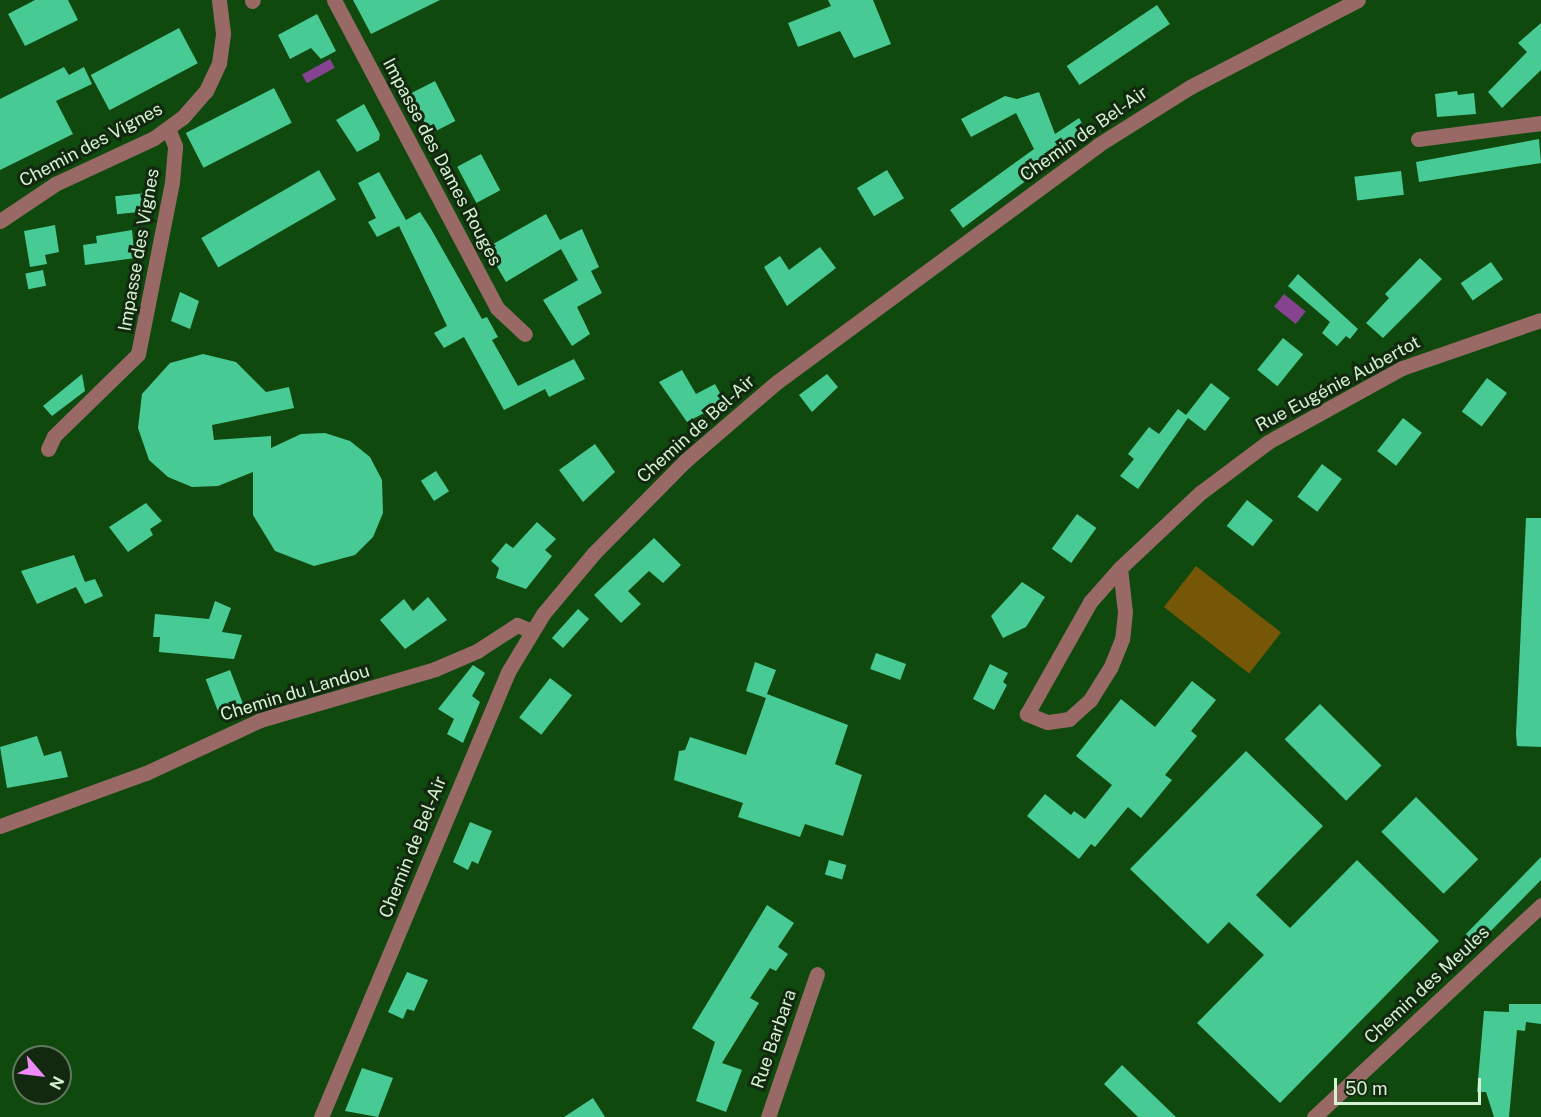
<!DOCTYPE html>
<html>
<head>
<meta charset="utf-8">
<style>
	body { margin:0 }
	#map { position:relative; width:1541px; height:1117px; overflow:hidden; background:#0f490d; font-family:"Public Sans",sans-serif }
	div>[style] { position:absolute }
	[style*='--x'] { left:calc(var(--x)*1px); top:calc(var(--y)*1px); width:calc(var(--w)*1px); rotate:calc(var(--a)*1deg) }
	.green>* { inset:0; background:#765607; transform-origin:0 0 }
	.water>* { inset:0; background:#86438f; transform-origin:0 0 }
	.building>* { inset:0; background:#48ca95; transform-origin:0 0 }
	.street>* { height:15px; margin:-7.5px; padding:0 7.5px; transform-origin:7.5px; border-radius:7.5px; background:#996966 }
	span { translate:-50% -50%; white-space:nowrap; text-align:center; line-height:1.15; -webkit-text-stroke:6px #122910; paint-order:stroke }
	.street-label { font-size:18px; color:#d5f2d2 }
	.north { position:absolute; left:12px; top:1045px; width:60px; height:60px; box-sizing:border-box; background:#122910; border:2px solid #60795e; border-radius:50%; rotate:118deg; font-size:16px; font-weight:700; line-height:24px; text-align:center; color:#d5f2d2 }
	.north::after { content:''; display:block; margin:auto; width:21px; height:27px; background:#ed8cfa; clip-path:polygon(50% 0,100% 100%,50% 72%,0 100%) }
	.scale { position:absolute; left:1334px; top:1078px; width:147px; height:27px; box-sizing:border-box; border:3px solid #d5f2d2; border-top:0; padding-left:8px; font-size:18px; line-height:21px; white-space:nowrap; color:#d5f2d2; -webkit-text-stroke:4px #122910; paint-order:stroke }
</style>
</head>
<body>
<div id="map">
	<div class="green">
		<div style="left:1196px;top:566px;width:108px;height:52px;rotate:38deg"></div>
	</div>
	<div class="water">
		<div style="left:330px;top:59px;width:10px;height:32px;rotate:61deg"></div>
		<div style="left:1284px;top:294px;width:28px;height:16px;rotate:39deg"></div>
	</div>
	<div class="building">
		<div style="clip-path:polygon(35px 0,68px 0,78px 20px,25px 46px,8px 14px)"></div>
		<div style="clip-path:polygon(353px 0,440px 0,371px 34px)"></div>
		<div style="clip-path:polygon(828px 0,873px 0,891px 44px,854px 58px,840px 31px,798px 47px,788px 23px,831px 6px)"></div>
		<div style="left:1157px;top:5px;width:23px;height:109px;rotate:56deg"></div>
		<div style="clip-path:polygon(317px 14px,336px 51px,321px 59px,311px 48px,290px 59px,278px 35px)"></div>
		<div style="clip-path:polygon(1541px 23px,1541px 70px,1502px 108px,1488px 92px,1527px 52px,1518px 43px)"></div>
		<div style="left:179px;top:28px;width:40px;height:100px;rotate:62deg"></div>
		<div style="clip-path:polygon(64px 67px,69px 75px,84px 67px,92px 84px,56px 101px,73px 134px,0 170px,0 99px)"></div>
		<div style="left:435px;top:81px;width:45px;height:28px;rotate:63deg"></div>
		<div style="left:274px;top:88px;width:39px;height:99px;rotate:63deg"></div>
		<div style="clip-path:polygon(1457px 91px,1458px 95px,1474px 93px,1476px 114px,1437px 117px,1435px 94px)"></div>
		<div style="clip-path:polygon(1039px 92px,1055px 134px,1079px 118px,1088px 134px,963px 228px,950px 210px,1034px 149px,1016px 113px,971px 137px,961px 119px,1005px 96px,1017px 99px)"></div>
		<div style="clip-path:polygon(364px 104px,380px 134px,379px 140px,357px 152px,336px 120px)"></div>
		<div style="clip-path:polygon(1539px 139px,1541px 163px,1419px 182px,1416px 162px)"></div>
		<div style="left:481px;top:154px;width:41px;height:27px;rotate:62deg"></div>
		<div style="left:319px;top:170px;width:34px;height:136px;rotate:60deg"></div>
		<div style="left:887px;top:170px;width:33px;height:35px;rotate:59deg"></div>
		<div style="left:1401px;top:171px;width:24px;height:47px;rotate:83deg"></div>
		<div style="clip-path:polygon(379px 172px,406px 220px,420px 212px,431px 229px,482px 319px,487px 317px,498px 337px,492px 340px,518px 386px,574px 359px,585px 379px,549px 397px,545px 389px,504px 410px,464px 337px,444px 348px,434px 333px,447px 326px,399px 226px,377px 237px,368px 222px,376px 218px,358px 183px)"></div>
		<div style="left:146px;top:193px;width:18px;height:31px;rotate:84deg"></div>
		<div style="clip-path:polygon(546px 214px,560px 240px,582px 229px,599px 267px,591px 271px,602px 293px,577px 307px,590px 334px,572px 346px,543px 300px,578px 280px,561px 249px,506px 282px,486px 248px)"></div>
		<div style="clip-path:polygon(55px 225px,59px 252px,45px 255px,47px 264px,30px 267px,24px 231px)"></div>
		<div style="clip-path:polygon(132px 230px,135px 258px,85px 265px,83px 245px,97px 243px,96px 236px)"></div>
		<div style="clip-path:polygon(820px 247px,836px 268px,787px 306px,764px 267px,780px 256px,789px 270px)"></div>
		<div style="clip-path:polygon(1420px 258px,1442px 279px,1383px 338px,1366px 323px,1389px 298px,1385px 294px)"></div>
		<div style="left:1491px;top:262px;width:21px;height:37px;rotate:55deg"></div>
		<div style="left:43px;top:270px;width:16px;height:18px;rotate:79deg"></div>
		<div style="clip-path:polygon(1298px 274px,1358px 329px,1350px 339px,1346px 336px,1337px 346px,1322px 333px,1330px 322px,1288px 286px)"></div>
		<div style="clip-path:polygon(180px 292px,199px 301px,190px 329px,171px 321px)"></div>
		<div style="left:1283px;top:338px;width:26px;height:41px;rotate:39deg"></div>
		<div style="clip-path:polygon(203px 354px,236px 362px,266px 392px,289px 387px,294px 408px,212px 425px,214px 440px,271px 436px,271px 448px,301px 434px,325px 433px,350px 441px,370px 457px,382px 480px,383px 513px,373px 537px,355px 555px,314px 566px,275px 551px,253px 515px,253px 472px,218px 486px,192px 487px,168px 477px,149px 460px,138px 428px,142px 394px,170px 363px)"></div>
		<div style="clip-path:polygon(682px 370px,696px 394px,715px 384px,725px 402px,687px 422px,659px 382px)"></div>
		<div style="clip-path:polygon(82px 374px,85px 391px,52px 416px,43px 406px)"></div>
		<div style="clip-path:polygon(827px 374px,838px 387px,812px 412px,799px 395px)"></div>
		<div style="left:1487px;top:378px;width:25px;height:42px;rotate:37deg"></div>
		<div style="clip-path:polygon(1211px 383px,1230px 398px,1205px 431px,1188px 418px,1138px 489px,1120px 476px,1134px 459px,1128px 454px,1149px 427px,1159px 434px,1178px 409px,1186px 415px)"></div>
		<div style="left:1403px;top:418px;width:24px;height:42px;rotate:38deg"></div>
		<div style="clip-path:polygon(595px 444px,615px 472px,583px 502px,559px 470px)"></div>
		<div style="left:1322px;top:464px;width:25px;height:41px;rotate:37deg"></div>
		<div style="left:436px;top:471px;width:24px;height:18px;rotate:57deg"></div>
		<div style="left:1247px;top:500px;width:33px;height:33px;rotate:38deg"></div>
		<div style="clip-path:polygon(146px 503px,162px 521px,150px 529px,153px 535px,128px 552px,109px 527px)"></div>
		<div style="left:1077px;top:514px;width:24px;height:43px;rotate:36deg"></div>
		<div style="clip-path:polygon(1526px 518px,1541px 518px,1541px 747px,1517px 746px,1516px 734px)"></div>
		<div style="clip-path:polygon(537px 522px,556px 539px,545px 550px,552px 556px,526px 589px,496px 578px,499px 568px,491px 561px,506px 543px,513px 548px)"></div>
		<div style="clip-path:polygon(654px 538px,681px 565px,663px 583px,649px 571px,628px 591px,641px 604px,621px 623px,594px 595px)"></div>
		<div style="clip-path:polygon(74px 555px,85px 582px,95px 579px,103px 596px,85px 604px,76px 587px,37px 604px,21px 571px)"></div>
		<div style="clip-path:polygon(1022px 582px,1045px 597px,1026px 627px,1003px 638px,991px 616px)"></div>
		<div style="clip-path:polygon(428px 597px,447px 620px,405px 649px,380px 620px,404px 599px,413px 611px)"></div>
		<div style="clip-path:polygon(215px 601px,231px 608px,222px 632px,242px 635px,234px 659px,159px 652px,160px 637px,153px 637px,155px 614px,209px 619px)"></div>
		<div style="left:578px;top:609px;width:15px;height:39px;rotate:42deg"></div>
		<div style="left:876px;top:653px;width:32px;height:17px;rotate:20deg"></div>
		<div style="clip-path:polygon(755px 662px,776px 670px,767px 694px,848px 725px,835px 764px,862px 775px,843px 836px,805px 824px,800px 837px,738px 817px,743px 803px,674px 780px,679px 751px,685px 750px,690px 737px,746px 755px,766px 698px,746px 691px)"></div>
		<div style="clip-path:polygon(990px 664px,1008px 673px,1003px 682px,1007px 685px,994px 710px,973px 699px)"></div>
		<div style="clip-path:polygon(473px 665px,485px 673px,472px 696px,480px 702px,463px 743px,447px 734px,454px 719px,438px 709px)"></div>
		<div style="left:230px;top:670px;width:36px;height:26px;rotate:69deg"></div>
		<div style="left:550px;top:678px;width:28px;height:50px;rotate:38deg"></div>
		<div style="clip-path:polygon(1192px 681px,1216px 700px,1191px 731px,1197px 736px,1165px 775px,1172px 780px,1141px 818px,1128px 807px,1095px 847px,1091px 844px,1079px 859px,1027px 816px,1045px 794px,1071px 815px,1074px 811px,1085px 819px,1112px 785px,1076px 756px,1121px 699px,1155px 727px)"></div>
		<div style="left:1320px;top:704px;width:87px;height:50px;rotate:45deg"></div>
		<div style="clip-path:polygon(37px 736px,44px 756px,61px 751px,68px 777px,7px 788px,0 747px)"></div>
		<div style="clip-path:polygon(1246px 751px,1323px 826px,1256px 895px,1290px 928px,1357px 860px,1439px 941px,1280px 1103px,1197px 1023px,1264px 955px,1229px 922px,1208px 944px,1130px 869px)"></div>
		<div style="left:1416px;top:797px;width:88px;height:49px;rotate:45deg"></div>
		<div style="clip-path:polygon(470px 822px,492px 831px,478px 864px,472px 861px,468px 870px,453px 862px)"></div>
		<div style="clip-path:polygon(1541px 857px,1541px 880px,1477px 945px,1465px 935px)"></div>
		<div style="left:829px;top:860px;width:18px;height:15px;rotate:16deg"></div>
		<div style="clip-path:polygon(767px 905px,794px 923px,778px 947px,788px 954px,776px 971px,770px 968px,750px 998px,759px 1003px,722px 1063px,742px 1070px,726px 1112px,696px 1101px,715px 1042px,692px 1028px)"></div>
		<div style="clip-path:polygon(407px 972px,428px 980px,414px 1011px,407px 1009px,403px 1019px,388px 1012px)"></div>
		<div style="clip-path:polygon(1509px 1004px,1541px 1004px,1541px 1024px,1526px 1022px,1525px 1031px,1517px 1030px,1509px 1117px,1494px 1117px,1486px 1092px,1477px 1092px,1484px 1011px,1509px 1012px)"></div>
		<div style="clip-path:polygon(1122px 1065px,1176px 1117px,1138px 1117px,1104px 1084px)"></div>
		<div style="clip-path:polygon(362px 1068px,393px 1078px,378px 1117px,345px 1111px)"></div>
		<div style="clip-path:polygon(593px 1098px,605px 1117px,564px 1117px)"></div>
	</div>
	<div class="street">
		<div style="--x:334;--y:0;--w:348;--a:62.1"></div>
		<div style="--x:497;--y:308;--w:38;--a:43"></div>
		<div style="--x:252;--y:1;--w:1;--a:-45"></div>
		<div style="--x:1418;--y:139;--w:124;--a:-7.4"></div>
		<div style="--x:0;--y:221;--w:66;--a:-33.9"></div>
		<div style="--x:55;--y:184;--w:109;--a:-24.9"></div>
		<div style="--x:154;--y:138;--w:36;--a:-36"></div>
		<div style="--x:183;--y:117;--w:35;--a:-49"></div>
		<div style="--x:206;--y:91;--w:31;--a:-65"></div>
		<div style="--x:219;--y:63;--w:30;--a:-82"></div>
		<div style="--x:223;--y:33;--w:33;--a:-97"></div>
		<div style="--x:48;--y:449;--w:14;--a:-65"></div>
		<div style="--x:54;--y:436;--w:117;--a:-44.3"></div>
		<div style="--x:138;--y:354;--w:175;--a:-78.8"></div>
		<div style="--x:172;--y:182;--w:36;--a:-85"></div>
		<div style="--x:175;--y:146;--w:17;--a:-111"></div>
		<div style="--x:1120;--y:568;--w:44;--a:83.5"></div>
		<div style="--x:1125;--y:612;--w:27;--a:96"></div>
		<div style="--x:1122;--y:639;--w:31;--a:112"></div>
		<div style="--x:1110;--y:668;--w:38;--a:122"></div>
		<div style="--x:1090;--y:700;--w:28;--a:138"></div>
		<div style="--x:1069;--y:719;--w:22;--a:172"></div>
		<div style="--x:1047;--y:722;--w:22;--a:-158"></div>
		<div style="--x:1027;--y:714;--w:129;--a:-60.6"></div>
		<div style="--x:1090;--y:602;--w:45;--a:-48.6"></div>
		<div style="--x:1120;--y:568;--w:110;--a:-43.2"></div>
		<div style="--x:1200;--y:493;--w:85;--a:-36.9"></div>
		<div style="--x:1268;--y:442;--w:153;--a:-28.9"></div>
		<div style="--x:1402;--y:368;--w:147;--a:-19.1"></div>
		<div style="--x:0;--y:826;--w:155;--a:-20"></div>
		<div style="--x:146;--y:773;--w:126;--a:-24.9"></div>
		<div style="--x:260;--y:720;--w:182;--a:-16.2"></div>
		<div style="--x:435;--y:669;--w:46;--a:-23.2"></div>
		<div style="--x:477;--y:651;--w:48;--a:-33"></div>
		<div style="--x:517;--y:625;--w:16;--a:22"></div>
		<div style="--x:321;--y:1117;--w:483;--a:-67.2"></div>
		<div style="--x:508;--y:672;--w:68;--a:-58.9"></div>
		<div style="--x:543;--y:614;--w:80;--a:-50.1"></div>
		<div style="--x:594;--y:553;--w:129;--a:-45.3"></div>
		<div style="--x:685;--y:461;--w:121;--a:-40.7"></div>
		<div style="--x:777;--y:382;--w:399;--a:-36.4"></div>
		<div style="--x:1098;--y:145;--w:109;--a:-32.2"></div>
		<div style="--x:1190;--y:87;--w:189;--a:-27.4"></div>
		<div style="--x:768;--y:1117;--w:151;--a:-71.1"></div>
		<div style="--x:1314;--y:1117;--w:311;--a:-43"></div>
	</div>
	<div class="street-label">
		<span style="left:1084px;top:134px;rotate:-35deg">Chemin de Bel-Air</span>
		<span style="left:91px;top:145px;rotate:-28deg">Chemin des Vignes</span>
		<span style="left:442px;top:162px;rotate:62deg">Impasse des Dames Rouges</span>
		<span style="left:139px;top:250px;rotate:-80deg">Impasse des Vignes</span>
		<span style="left:1338px;top:384px;rotate:-28deg">Rue Eugénie Aubertot</span>
		<span style="left:696px;top:429px;rotate:-42deg">Chemin de Bel-Air</span>
		<span style="left:295px;top:693px;rotate:-17deg">Chemin du Landou</span>
		<span style="left:413px;top:847px;rotate:-68deg">Chemin de Bel-Air</span>
		<span style="left:1427px;top:985px;rotate:-43deg">Chemin des Meules</span>
		<span style="left:774px;top:1039px;rotate:-71deg">Rue Barbara</span>
	</div>
	<div class="north">N</div>
	<div class="scale">50 m</div>
</div>
</body>
</html>
